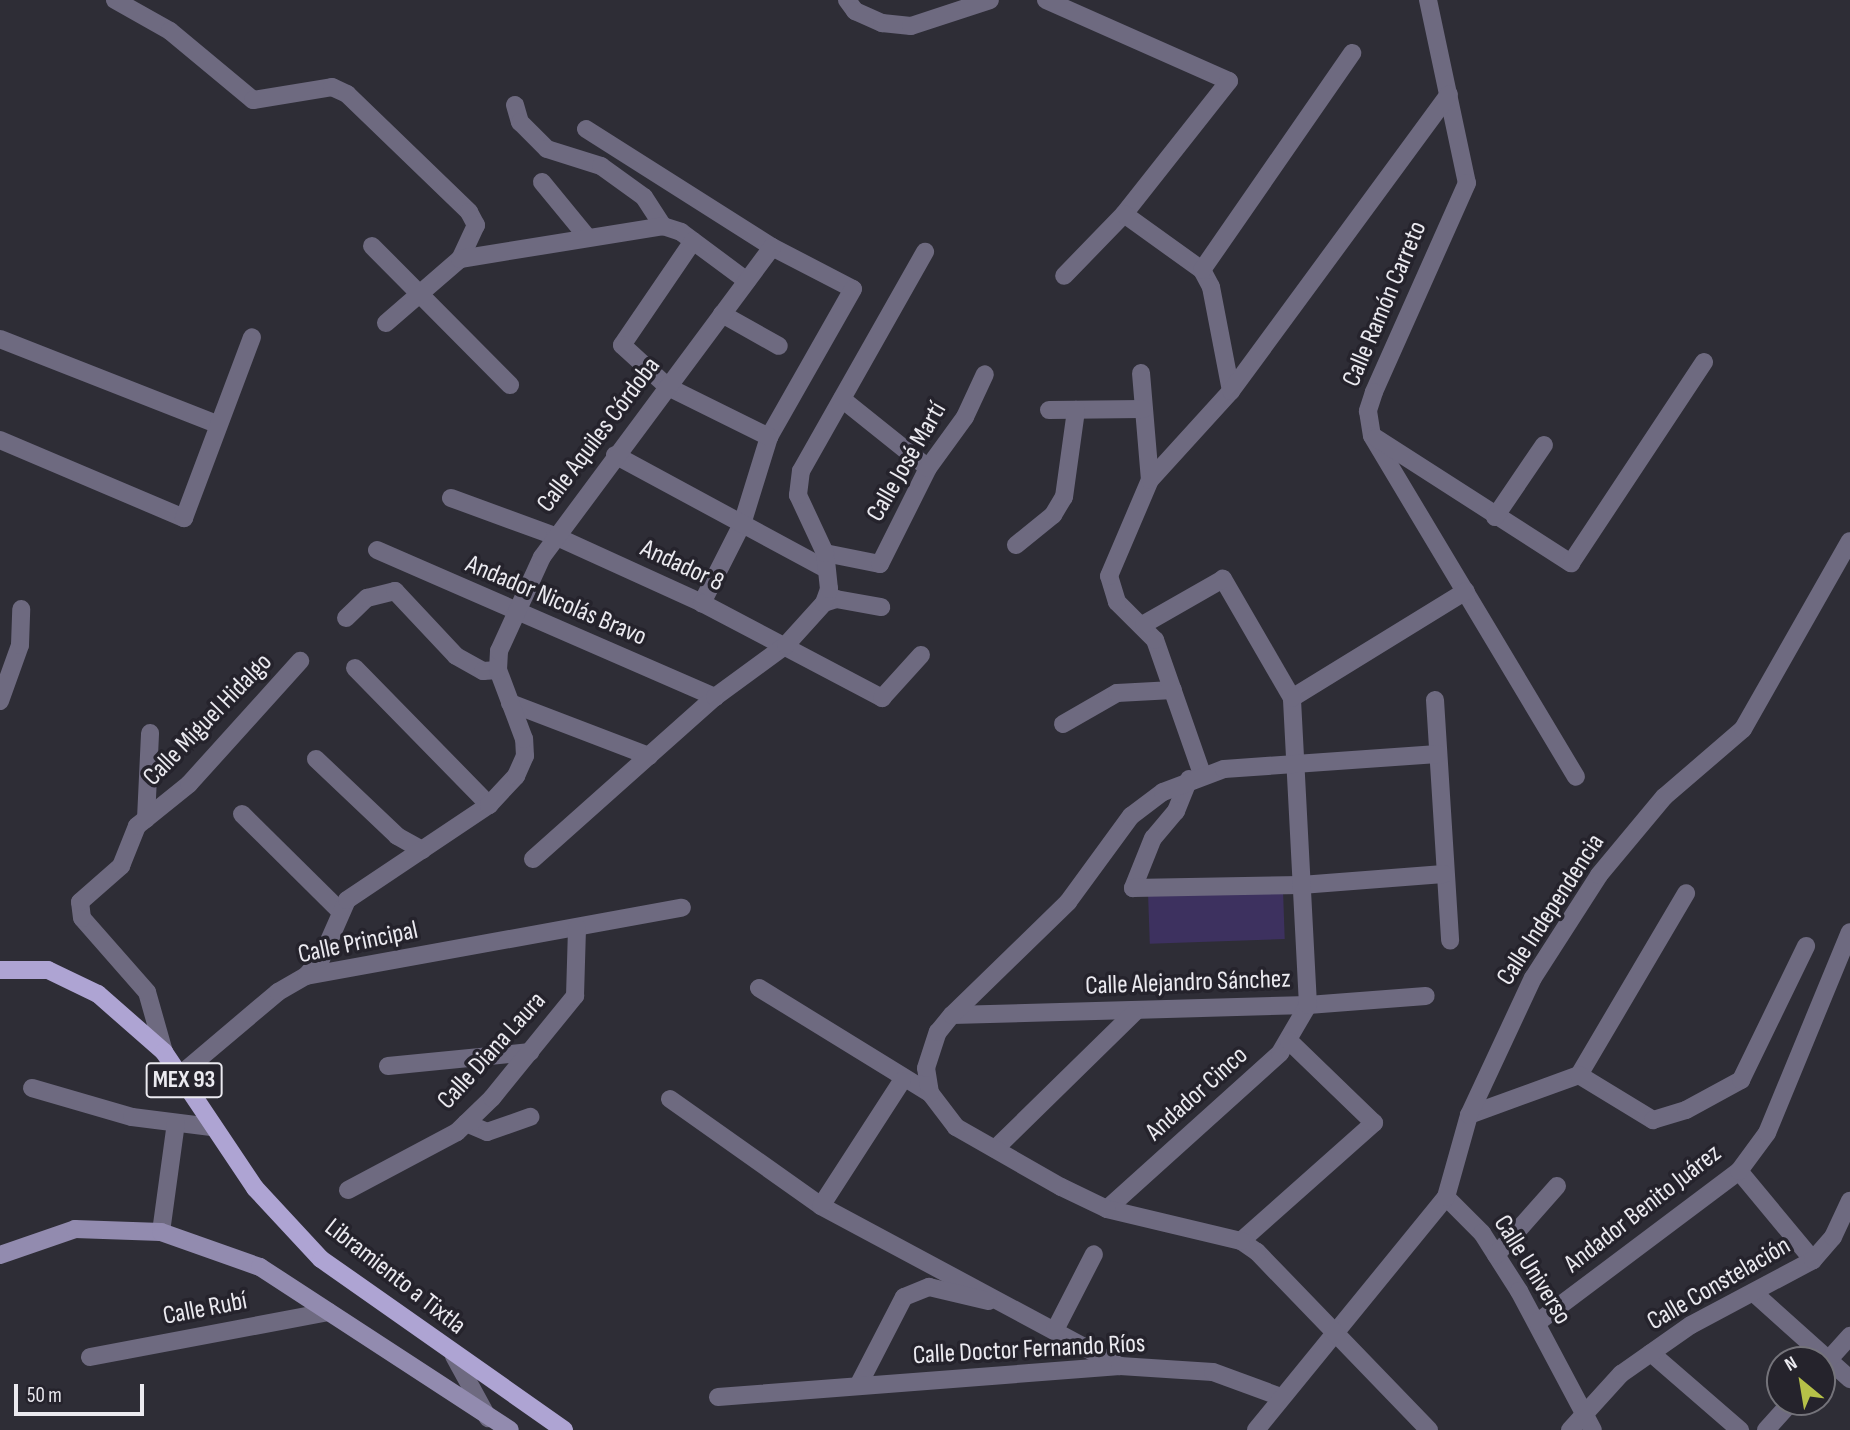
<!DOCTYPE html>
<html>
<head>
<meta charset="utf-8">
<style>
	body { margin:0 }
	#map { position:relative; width:1850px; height:1430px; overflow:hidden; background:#2e2d36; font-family:"Sofia Sans Condensed",sans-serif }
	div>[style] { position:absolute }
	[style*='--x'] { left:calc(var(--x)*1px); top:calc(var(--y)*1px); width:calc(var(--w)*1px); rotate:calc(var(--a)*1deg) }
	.green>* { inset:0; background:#3d315f; transform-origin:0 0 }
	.street>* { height:18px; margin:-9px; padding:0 9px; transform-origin:9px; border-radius:9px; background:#6e6a80 }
	.secondary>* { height:18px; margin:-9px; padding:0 9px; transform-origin:9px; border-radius:9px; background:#928baf }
	.primary>* { height:18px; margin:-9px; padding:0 9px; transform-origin:9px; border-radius:9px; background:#aea4d3 }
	span { translate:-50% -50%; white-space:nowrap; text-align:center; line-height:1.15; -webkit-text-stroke:7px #25232c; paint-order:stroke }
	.shield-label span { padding:2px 5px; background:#25232c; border:2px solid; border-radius:5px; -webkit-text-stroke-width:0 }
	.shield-label { font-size:24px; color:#ebeaf0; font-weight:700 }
	.street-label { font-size:26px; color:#ebeaf0 }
	.north { position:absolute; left:1766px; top:1346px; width:70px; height:70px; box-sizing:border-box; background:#25232c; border:2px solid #74737a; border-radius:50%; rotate:330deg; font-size:19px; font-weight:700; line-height:28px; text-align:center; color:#ebeaf0 }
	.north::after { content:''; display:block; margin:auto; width:24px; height:32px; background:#b6c148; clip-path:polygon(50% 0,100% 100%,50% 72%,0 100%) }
	.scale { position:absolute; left:14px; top:1384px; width:130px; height:32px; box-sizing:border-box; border:4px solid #ebeaf0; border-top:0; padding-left:9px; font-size:21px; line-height:24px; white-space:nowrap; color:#ebeaf0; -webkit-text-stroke:5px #25232c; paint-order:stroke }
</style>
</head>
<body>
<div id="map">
	<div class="green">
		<div style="left:1283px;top:890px;width:49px;height:135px;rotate:88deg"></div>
	</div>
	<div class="street">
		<div style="--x:115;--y:0;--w:63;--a:29.4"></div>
		<div style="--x:170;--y:31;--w:108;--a:39.7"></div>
		<div style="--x:253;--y:100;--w:80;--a:-9.3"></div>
		<div style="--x:332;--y:87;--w:17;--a:25"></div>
		<div style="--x:347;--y:94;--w:170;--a:44"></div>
		<div style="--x:469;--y:212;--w:15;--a:62"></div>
		<div style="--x:476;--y:225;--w:38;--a:115"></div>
		<div style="--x:847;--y:0;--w:14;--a:54"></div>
		<div style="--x:855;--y:11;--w:30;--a:24"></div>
		<div style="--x:882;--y:23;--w:29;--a:6"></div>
		<div style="--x:911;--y:26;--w:83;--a:-18.2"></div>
		<div style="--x:1046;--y:0;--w:200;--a:23.9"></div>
		<div style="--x:1229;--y:81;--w:169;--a:128.3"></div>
		<div style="--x:1124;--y:214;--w:86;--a:134.1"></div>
		<div style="--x:1428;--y:0;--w:187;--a:78"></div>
		<div style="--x:1467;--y:183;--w:229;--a:114"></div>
		<div style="--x:1374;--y:392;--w:20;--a:108"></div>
		<div style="--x:1368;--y:411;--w:25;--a:81"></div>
		<div style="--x:1372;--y:436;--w:397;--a:59.1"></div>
		<div style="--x:515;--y:105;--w:18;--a:74"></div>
		<div style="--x:520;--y:122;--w:38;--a:45"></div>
		<div style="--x:547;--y:149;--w:57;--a:17.5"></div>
		<div style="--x:601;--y:166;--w:53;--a:35.8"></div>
		<div style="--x:644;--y:197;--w:35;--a:57"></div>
		<div style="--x:663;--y:226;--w:19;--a:18"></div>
		<div style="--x:681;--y:232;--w:82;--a:36.6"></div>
		<div style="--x:586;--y:129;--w:220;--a:32.4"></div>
		<div style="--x:772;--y:247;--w:91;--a:27.4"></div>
		<div style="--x:853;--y:289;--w:170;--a:119.6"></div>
		<div style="--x:769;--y:437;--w:91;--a:107.2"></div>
		<div style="--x:742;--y:524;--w:89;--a:116.9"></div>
		<div style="--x:542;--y:182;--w:72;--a:50.6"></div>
		<div style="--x:1124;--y:214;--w:96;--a:35.7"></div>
		<div style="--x:1202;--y:270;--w:19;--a:62"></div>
		<div style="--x:1211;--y:287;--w:106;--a:79.1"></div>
		<div style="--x:693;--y:241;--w:126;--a:124.3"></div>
		<div style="--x:622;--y:345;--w:62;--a:42.4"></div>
		<div style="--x:668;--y:387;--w:113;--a:26.3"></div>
		<div style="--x:372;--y:246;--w:196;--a:45.2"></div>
		<div style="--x:1202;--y:270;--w:264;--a:-55.3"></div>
		<div style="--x:722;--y:314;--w:65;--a:29.3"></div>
		<div style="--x:386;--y:323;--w:98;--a:-40.9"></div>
		<div style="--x:460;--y:259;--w:206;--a:-9.2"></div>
		<div style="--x:0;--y:339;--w:233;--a:21.4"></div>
		<div style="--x:1141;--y:373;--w:107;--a:85.2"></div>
		<div style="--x:842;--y:399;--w:110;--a:38.7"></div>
		<div style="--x:1049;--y:410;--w:94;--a:-0.6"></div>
		<div style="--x:1376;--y:438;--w:232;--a:32.7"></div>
		<div style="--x:1571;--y:563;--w:241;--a:-56.5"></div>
		<div style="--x:0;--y:440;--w:200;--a:23"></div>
		<div style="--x:184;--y:518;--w:193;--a:-69.4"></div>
		<div style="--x:615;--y:455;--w:238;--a:28.4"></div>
		<div style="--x:451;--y:498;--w:111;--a:20.1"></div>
		<div style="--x:555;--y:536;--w:162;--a:24.5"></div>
		<div style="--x:702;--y:603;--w:204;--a:27.8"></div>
		<div style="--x:882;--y:698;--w:58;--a:-47.8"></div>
		<div style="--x:1495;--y:517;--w:87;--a:-55.8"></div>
		<div style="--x:1016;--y:545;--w:48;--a:-39"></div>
		<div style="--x:1053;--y:515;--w:21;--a:-59"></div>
		<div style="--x:1064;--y:497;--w:88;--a:-82.1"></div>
		<div style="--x:377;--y:550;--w:369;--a:23.5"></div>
		<div style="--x:825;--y:553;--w:56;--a:11.3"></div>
		<div style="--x:880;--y:564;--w:107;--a:-63.4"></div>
		<div style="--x:928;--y:468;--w:63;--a:-54"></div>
		<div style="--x:965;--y:417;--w:47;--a:-65.1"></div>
		<div style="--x:824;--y:603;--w:13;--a:-18"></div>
		<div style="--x:836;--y:599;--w:46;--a:10.1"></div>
		<div style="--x:346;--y:618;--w:29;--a:-44"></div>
		<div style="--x:367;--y:598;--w:29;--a:-14"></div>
		<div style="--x:395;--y:591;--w:89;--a:46.8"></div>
		<div style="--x:456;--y:656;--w:31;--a:29"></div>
		<div style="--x:483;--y:671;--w:15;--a:-4"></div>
		<div style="--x:355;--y:668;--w:192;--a:45.6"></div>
		<div style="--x:1292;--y:698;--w:204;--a:-31.6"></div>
		<div style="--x:1435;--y:700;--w:241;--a:86.4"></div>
		<div style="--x:0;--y:701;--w:59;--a:-70.3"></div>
		<div style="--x:20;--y:645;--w:36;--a:-88"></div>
		<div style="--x:510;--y:703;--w:149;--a:20.9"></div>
		<div style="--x:1063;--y:724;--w:62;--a:-29.9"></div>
		<div style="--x:1117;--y:693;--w:56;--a:-3.1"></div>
		<div style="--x:316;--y:759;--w:112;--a:43.5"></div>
		<div style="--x:397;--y:836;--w:29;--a:29"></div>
		<div style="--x:1202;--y:774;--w:142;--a:-109.3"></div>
		<div style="--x:1155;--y:640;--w:54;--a:-135"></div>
		<div style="--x:1117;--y:602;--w:27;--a:-107"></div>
		<div style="--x:1109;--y:576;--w:104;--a:-66.9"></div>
		<div style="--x:1150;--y:480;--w:120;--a:-47.7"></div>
		<div style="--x:1231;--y:391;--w:368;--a:-53.7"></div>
		<div style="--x:1189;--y:779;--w:35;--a:112"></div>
		<div style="--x:1176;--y:811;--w:35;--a:130"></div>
		<div style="--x:1153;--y:838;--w:54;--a:111.8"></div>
		<div style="--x:1133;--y:888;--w:168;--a:-1"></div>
		<div style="--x:1301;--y:885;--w:143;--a:-4.4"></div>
		<div style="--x:242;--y:814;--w:139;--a:44.7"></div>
		<div style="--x:146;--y:819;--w:86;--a:-87.3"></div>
		<div style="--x:533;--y:859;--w:244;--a:-41.7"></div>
		<div style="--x:715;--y:697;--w:88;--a:-36.2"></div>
		<div style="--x:786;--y:645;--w:57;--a:-47.9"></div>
		<div style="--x:824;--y:603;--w:15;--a:-70"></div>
		<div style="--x:829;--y:589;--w:36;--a:-96"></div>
		<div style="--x:825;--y:553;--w:64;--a:-115"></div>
		<div style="--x:798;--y:495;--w:24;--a:-83"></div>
		<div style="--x:801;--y:471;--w:252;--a:-60.5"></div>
		<div style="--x:306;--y:976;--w:23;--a:-49"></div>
		<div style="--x:321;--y:959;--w:64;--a:-66.2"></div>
		<div style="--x:347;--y:900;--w:171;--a:-33.8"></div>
		<div style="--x:489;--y:805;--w:40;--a:-47"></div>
		<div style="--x:516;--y:776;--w:22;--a:-66"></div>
		<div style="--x:525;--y:756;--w:17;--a:-93"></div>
		<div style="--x:524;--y:739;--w:74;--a:-110.6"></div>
		<div style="--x:498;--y:670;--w:19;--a:-87"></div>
		<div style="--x:499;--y:651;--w:103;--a:-65.4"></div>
		<div style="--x:542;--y:557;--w:386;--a:-53.4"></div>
		<div style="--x:759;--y:988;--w:201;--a:31.6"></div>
		<div style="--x:952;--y:1015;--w:356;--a:-1.6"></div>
		<div style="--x:1308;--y:1005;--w:118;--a:-4.4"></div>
		<div style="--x:164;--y:1052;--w:62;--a:-105.8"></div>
		<div style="--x:147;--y:992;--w:98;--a:-131.3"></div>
		<div style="--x:82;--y:918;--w:16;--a:-97"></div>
		<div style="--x:80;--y:902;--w:55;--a:-41.3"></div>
		<div style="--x:121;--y:866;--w:43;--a:-68.2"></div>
		<div style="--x:137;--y:826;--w:67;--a:-38.9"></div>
		<div style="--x:189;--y:784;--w:166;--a:-47.9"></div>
		<div style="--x:388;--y:1066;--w:143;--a:-5.6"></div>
		<div style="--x:181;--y:1074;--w:127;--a:-40.2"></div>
		<div style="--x:278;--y:992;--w:32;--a:-30"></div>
		<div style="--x:306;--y:976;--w:382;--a:-10.3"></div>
		<div style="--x:1579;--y:1075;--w:211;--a:-59.5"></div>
		<div style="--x:32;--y:1088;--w:104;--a:16.2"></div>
		<div style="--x:132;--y:1117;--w:80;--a:7.2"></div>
		<div style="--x:670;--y:1099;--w:185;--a:35.3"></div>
		<div style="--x:821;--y:1206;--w:339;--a:28.2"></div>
		<div style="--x:1469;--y:1115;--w:117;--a:-20"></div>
		<div style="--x:1579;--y:1075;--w:87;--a:31.3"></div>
		<div style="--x:1653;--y:1120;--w:34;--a:-17"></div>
		<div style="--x:1686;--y:1110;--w:63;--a:-28.6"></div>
		<div style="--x:1741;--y:1080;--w:149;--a:-64.1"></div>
		<div style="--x:466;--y:1123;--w:23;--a:23"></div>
		<div style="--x:487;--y:1132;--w:46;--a:-19.2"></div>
		<div style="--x:995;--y:1149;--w:196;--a:-44.4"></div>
		<div style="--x:1739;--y:1171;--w:116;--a:50.3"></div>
		<div style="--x:348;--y:1190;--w:123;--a:-28"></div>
		<div style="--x:457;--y:1132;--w:49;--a:-44.2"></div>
		<div style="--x:492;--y:1098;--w:132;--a:-50.9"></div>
		<div style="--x:575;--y:996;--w:68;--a:-88.3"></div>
		<div style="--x:1446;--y:1197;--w:51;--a:45"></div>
		<div style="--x:1482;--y:1233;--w:69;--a:57.5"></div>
		<div style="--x:1519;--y:1291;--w:157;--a:62"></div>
		<div style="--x:821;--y:1206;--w:149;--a:-57.1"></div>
		<div style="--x:1107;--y:1209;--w:233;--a:-42"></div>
		<div style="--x:1280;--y:1053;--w:56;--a:-59.7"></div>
		<div style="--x:1308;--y:1005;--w:307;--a:-93"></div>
		<div style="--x:1292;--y:698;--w:138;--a:-120.1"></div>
		<div style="--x:1223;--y:579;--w:91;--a:150.3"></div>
		<div style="--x:161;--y:1232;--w:110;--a:-82.2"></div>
		<div style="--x:1241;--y:1241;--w:178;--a:-41.6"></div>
		<div style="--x:1374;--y:1123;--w:118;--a:-136"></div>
		<div style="--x:1496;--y:1255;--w:92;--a:-48.5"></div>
		<div style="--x:1754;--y:1293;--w:129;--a:41.9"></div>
		<div style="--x:1538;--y:1322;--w:251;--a:-36.9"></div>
		<div style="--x:1739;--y:1171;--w:47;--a:-53.6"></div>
		<div style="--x:1767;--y:1133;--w:217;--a:-67.6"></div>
		<div style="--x:1055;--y:1330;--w:85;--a:-62.8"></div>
		<div style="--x:1651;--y:1353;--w:118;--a:40.9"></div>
		<div style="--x:454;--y:1356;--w:71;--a:61.3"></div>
		<div style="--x:90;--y:1357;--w:243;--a:-10.7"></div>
		<div style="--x:1822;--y:1367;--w:42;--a:-47.9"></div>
		<div style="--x:858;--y:1386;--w:100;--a:-62.7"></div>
		<div style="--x:904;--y:1297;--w:27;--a:-22"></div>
		<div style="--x:929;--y:1287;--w:61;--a:13.3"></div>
		<div style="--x:718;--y:1397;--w:403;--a:-4.4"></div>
		<div style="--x:1120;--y:1366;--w:93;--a:3.7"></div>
		<div style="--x:1213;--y:1372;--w:72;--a:20.2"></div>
		<div style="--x:1256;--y:1430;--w:301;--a:-50.8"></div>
		<div style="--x:1446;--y:1197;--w:85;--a:-74.3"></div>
		<div style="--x:1469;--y:1115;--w:151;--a:-65"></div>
		<div style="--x:1533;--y:978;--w:122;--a:-57.3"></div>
		<div style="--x:1599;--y:875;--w:102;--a:-50.2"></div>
		<div style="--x:1664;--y:797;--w:104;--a:-40.7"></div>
		<div style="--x:1743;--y:729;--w:216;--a:-60.4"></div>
		<div style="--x:1429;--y:1430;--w:248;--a:-134"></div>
		<div style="--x:1257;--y:1252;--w:19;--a:-145"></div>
		<div style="--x:1241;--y:1241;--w:138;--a:-166.6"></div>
		<div style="--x:1107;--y:1209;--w:51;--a:-154.4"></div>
		<div style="--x:1061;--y:1187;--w:121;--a:-150.3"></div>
		<div style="--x:956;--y:1127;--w:43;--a:-127.4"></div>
		<div style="--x:930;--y:1093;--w:25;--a:-99"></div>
		<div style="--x:926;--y:1068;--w:38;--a:-72"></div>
		<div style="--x:938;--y:1032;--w:22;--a:-51"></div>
		<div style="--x:952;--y:1015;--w:162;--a:-44.2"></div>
		<div style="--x:1068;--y:902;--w:107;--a:-53.8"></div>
		<div style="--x:1131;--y:816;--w:40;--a:-37"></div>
		<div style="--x:1163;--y:792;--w:65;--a:-20.7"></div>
		<div style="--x:1224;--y:769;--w:214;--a:-4"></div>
		<div style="--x:1570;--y:1430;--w:76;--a:-47.7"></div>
		<div style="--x:1621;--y:1374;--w:85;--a:-35"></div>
		<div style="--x:1691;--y:1325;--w:138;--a:-28"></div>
		<div style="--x:1813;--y:1260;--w:30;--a:-49"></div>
		<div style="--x:1833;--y:1237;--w:40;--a:-65"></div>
		<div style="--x:1766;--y:1430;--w:38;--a:-48"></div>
	</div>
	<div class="secondary">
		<div style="--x:0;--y:1255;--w:79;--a:-19.1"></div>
		<div style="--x:75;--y:1229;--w:86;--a:2"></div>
		<div style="--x:161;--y:1232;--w:105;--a:19.5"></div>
		<div style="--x:260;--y:1267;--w:298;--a:33.1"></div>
	</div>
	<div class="primary">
		<div style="--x:0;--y:970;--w:48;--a:0"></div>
		<div style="--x:48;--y:970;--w:55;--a:25.6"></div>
		<div style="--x:98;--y:994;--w:88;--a:41.3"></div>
		<div style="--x:164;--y:1052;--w:164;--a:56.2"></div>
		<div style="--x:255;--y:1188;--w:97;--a:47.1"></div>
		<div style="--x:321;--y:1259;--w:297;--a:35.1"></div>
	</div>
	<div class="shield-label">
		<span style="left:184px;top:1080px">MEX 93</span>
	</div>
	<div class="street-label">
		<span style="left:1385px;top:304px;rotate:-67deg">Calle Ramón Carreto</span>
		<span style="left:599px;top:435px;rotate:-53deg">Calle Aquiles Córdoba</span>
		<span style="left:907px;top:462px;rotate:-60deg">Calle José Martí</span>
		<span style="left:682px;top:566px;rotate:25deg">Andador 8</span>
		<span style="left:556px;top:601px;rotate:23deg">Andador Nicolás Bravo</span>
		<span style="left:208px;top:720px;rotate:-46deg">Calle Miguel Hidalgo</span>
		<span style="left:1551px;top:910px;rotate:-57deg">Calle Independencia</span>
		<span style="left:358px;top:943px;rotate:-12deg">Calle Principal</span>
		<span style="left:1188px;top:983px;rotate:-2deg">Calle Alejandro Sánchez</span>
		<span style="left:492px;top:1051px;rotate:-48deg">Calle Diana Laura</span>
		<span style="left:1197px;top:1094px;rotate:-42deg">Andador Cinco</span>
		<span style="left:1643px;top:1209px;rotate:-38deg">Andador Benito Juárez</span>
		<span style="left:1532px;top:1270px;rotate:58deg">Calle Universo</span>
		<span style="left:395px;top:1277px;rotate:38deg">Libramiento a Tixtla</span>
		<span style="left:1719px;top:1284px;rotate:-30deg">Calle Constelación</span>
		<span style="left:205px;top:1309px;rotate:-11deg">Calle Rubí</span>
		<span style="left:1029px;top:1350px;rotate:-3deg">Calle Doctor Fernando Ríos</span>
	</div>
	<div class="north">N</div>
	<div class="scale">50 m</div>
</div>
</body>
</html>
